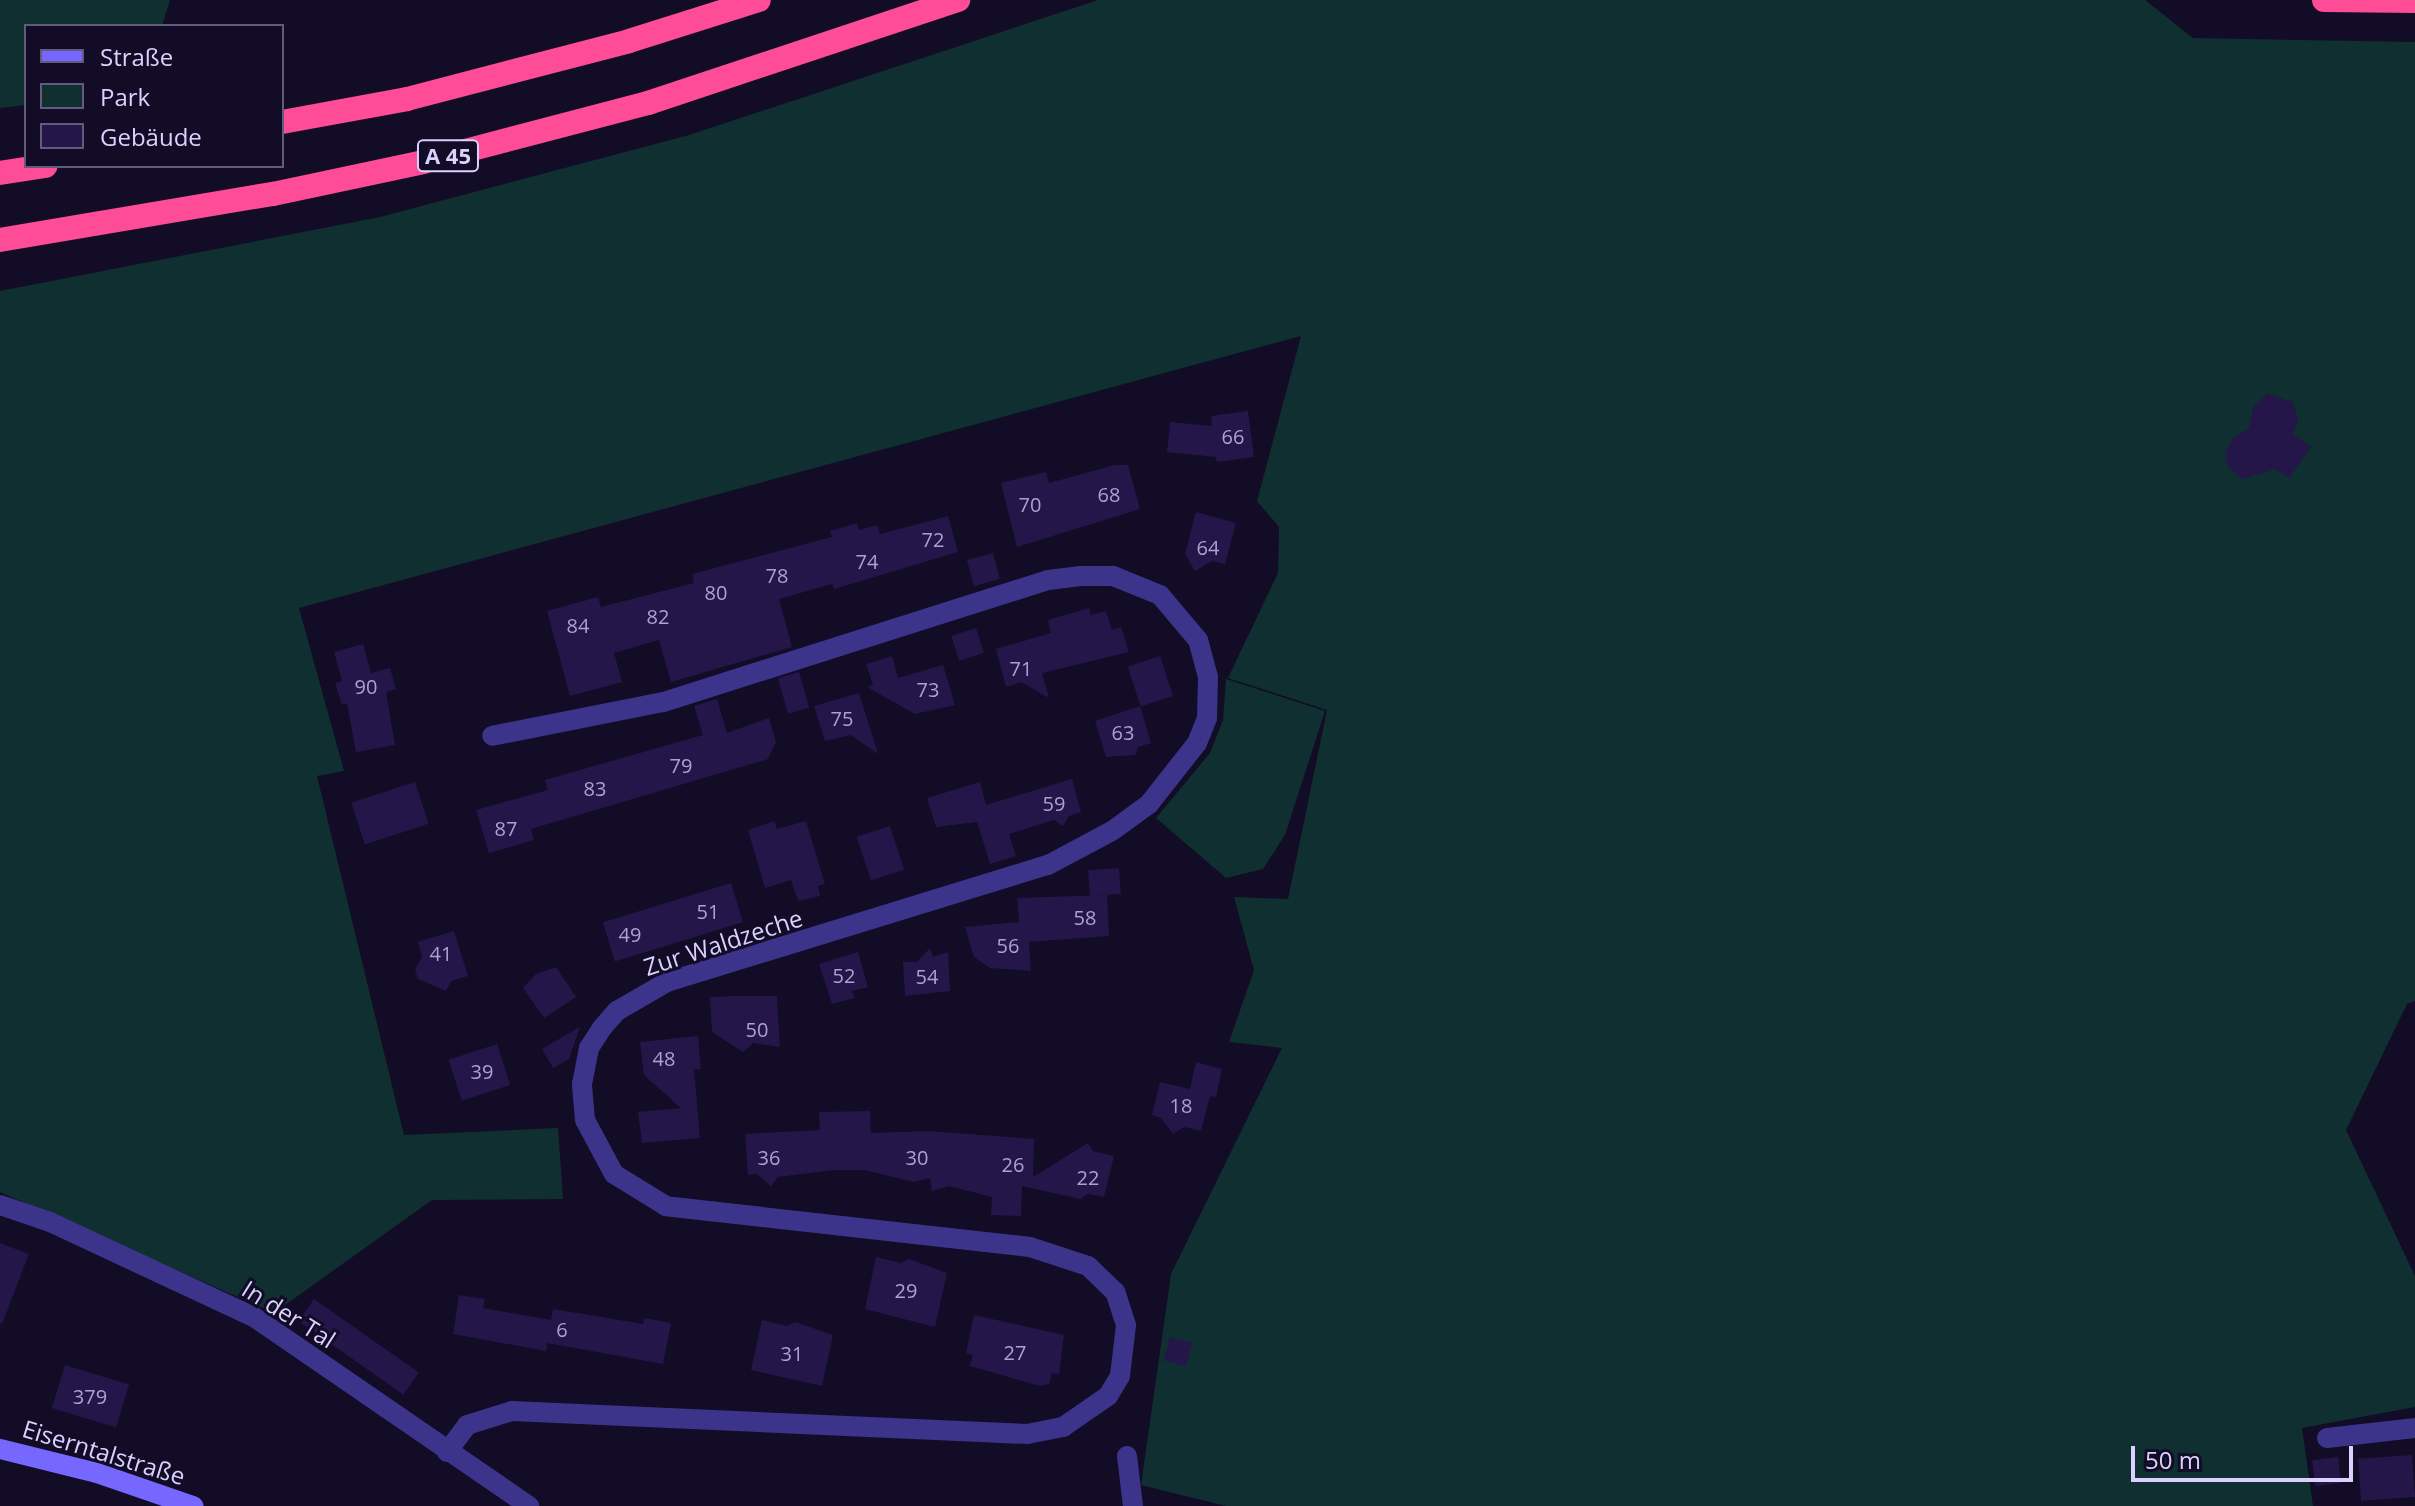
<!DOCTYPE html>
<html>
<head>
<meta charset="utf-8">
<style>
	body { margin:0 }
	#map { position:relative; width:2415px; height:1506px; overflow:hidden; background:#120c26; font-family:"Open Sans",sans-serif }
	div>[style] { position:absolute }
	[style*='--x'] { left:calc(var(--x)*1px); top:calc(var(--y)*1px); width:calc(var(--w)*1px); rotate:calc(var(--a)*1deg) }
	.green>* { inset:0; background:#0f2f31 }
	.building>* { inset:0; background:#241649; transform-origin:0 0 }
	.street>* { height:20px; margin:-10px; padding:0 10px; transform-origin:10px; border-radius:10px; background:#3c338a }
	.secondary>* { height:20px; margin:-10px; padding:0 10px; transform-origin:10px; border-radius:10px; background:#7668ff }
	.highway>* { height:24px; margin:-12px; padding:0 12px; transform-origin:12px; border-radius:12px; background:#ff4c96 }
	span { translate:-50% -50%; white-space:nowrap; text-align:center; line-height:1.15; -webkit-text-stroke:6px #120c26; paint-order:stroke }
	.number-label { font-size:20px; color:#aca2d2 }
	.number-label span { -webkit-text-stroke-width:0 }
	.shield-label span { padding:2px 6px; background:#120c26; border:2px solid; border-radius:6px; -webkit-text-stroke-width:0 }
	.shield-label { font-size:22px; color:#dad1ff; font-weight:700 }
	.street-label { font-size:24px; color:#dad1ff }
	.legend { position:absolute; left:24px; top:24px; width:260px; height:144px; box-sizing:border-box; background:#120c26; border:2px solid #625b7d; margin:0; padding:10px 14px; list-style:none; font-size:24px; color:#dad1ff }
	.legend li { display:flex; align-items:center; gap:16px; height:40px }
	.legend b { width:40px; border:2px solid #625b7d }
	.scale { position:absolute; left:2131px; top:1446px; width:222px; height:36px; box-sizing:border-box; border:4px solid #dad1ff; border-top:0; padding-left:10px; font-size:24px; line-height:28px; white-space:nowrap; color:#dad1ff; -webkit-text-stroke:6px #120c26; paint-order:stroke }
</style>
</head>
<body>
<div id="map">
	<div class="green">
		<div style="clip-path:polygon(0 0,170px 0,162px 26px,26px 26px,26px 105px,0 108px)"></div>
		<div style="clip-path:polygon(1098px 0,2145px 0,2193px 38px,2415px 42px,2415px 1001px,2407px 1004px,2346px 1130px,2415px 1276px,2415px 1407px,2302px 1428px,2313px 1506px,1226px 1506px,1141px 1485px,1171px 1274px,1282px 1048px,1229px 1042px,1254px 970px,1234px 897px,1288px 899px,1327px 710px,1228px 678px,1278px 573px,1279px 527px,1257px 501px,1301px 336px,299px 608px,344px 771px,317px 776px,404px 1135px,558px 1128px,563px 1199px,432px 1200px,274px 1313px,0 1192px,0 291px,380px 217px,689px 135px)"></div>
		<div style="clip-path:polygon(1226px 679px,1325px 711px,1285px 835px,1263px 869px,1226px 878px,1156px 818px,1210px 753px,1223px 720px)"></div>
	</div>
	<div class="building">
		<div style="clip-path:polygon(2267px 394px,2293px 402px,2298px 420px,2293px 434px,2311px 447px,2289px 478px,2275px 469px,2244px 479px,2229px 469px,2225px 453px,2233px 437px,2249px 429px,2253px 407px)"></div>
		<div style="clip-path:polygon(1248px 411px,1254px 457px,1217px 462px,1216px 457px,1167px 452px,1170px 422px,1212px 426px,1211px 416px)"></div>
		<div style="clip-path:polygon(1115px 465px,1128px 465px,1140px 509px,1017px 547px,1001px 483px,1046px 472px,1049px 483px)"></div>
		<div style="clip-path:polygon(1196px 512px,1236px 523px,1225px 564px,1212px 561px,1195px 571px,1185px 554px)"></div>
		<div style="clip-path:polygon(948px 516px,958px 552px,834px 589px,832px 584px,779px 599px,792px 647px,671px 682px,659px 640px,614px 653px,622px 682px,570px 696px,547px 611px,598px 597px,601px 607px,694px 583px,692px 574px,832px 537px,830px 531px,857px 523px,859px 530px,877px 525px,880px 534px)"></div>
		<div style="left:993px;top:553px;width:27px;height:27px;rotate:75deg"></div>
		<div style="clip-path:polygon(1089px 608px,1091px 615px,1106px 611px,1112px 630px,1121px 627px,1129px 652px,1042px 673px,1049px 698px,1021px 682px,1006px 687px,996px 649px,1051px 633px,1048px 620px)"></div>
		<div style="left:976px;top:628px;width:26px;height:26px;rotate:72deg"></div>
		<div style="clip-path:polygon(363px 644px,371px 673px,390px 668px,396px 689px,386px 692px,395px 745px,356px 752px,347px 703px,342px 705px,335px 683px,342px 681px,334px 652px)"></div>
		<div style="clip-path:polygon(892px 656px,898px 678px,943px 665px,955px 705px,915px 714px,867px 687px,873px 685px,866px 664px)"></div>
		<div style="left:1160px;top:656px;width:42px;height:34px;rotate:72deg"></div>
		<div style="left:799px;top:672px;width:37px;height:22px;rotate:74deg"></div>
		<div style="clip-path:polygon(859px 693px,878px 754px,851px 735px,825px 741px,814px 706px)"></div>
		<div style="clip-path:polygon(717px 699px,727px 733px,769px 718px,776px 742px,768px 759px,531px 829px,534px 840px,489px 853px,476px 810px,548px 790px,545px 780px,703px 735px,694px 706px)"></div>
		<div style="clip-path:polygon(1140px 706px,1151px 743px,1138px 747px,1135px 755px,1106px 757px,1095px 721px)"></div>
		<div style="clip-path:polygon(1072px 779px,1081px 812px,1069px 816px,1063px 826px,1054px 820px,1009px 834px,1016px 856px,990px 864px,977px 822px,936px 827px,927px 798px,980px 782px,986px 805px)"></div>
		<div style="left:415px;top:782px;width:44px;height:67px;rotate:72deg"></div>
		<div style="clip-path:polygon(774px 821px,777px 829px,806px 821px,825px 884px,818px 886px,820px 896px,798px 901px,791px 880px,765px 888px,748px 830px)"></div>
		<div style="left:890px;top:826px;width:46px;height:35px;rotate:72deg"></div>
		<div style="left:1119px;top:868px;width:26px;height:31px;rotate:86deg"></div>
		<div style="left:731px;top:883px;width:41px;height:134px;rotate:73deg"></div>
		<div style="clip-path:polygon(1107px 895px,1109px 936px,1029px 942px,1031px 971px,990px 968px,974px 957px,965px 927px,1019px 922px,1017px 898px)"></div>
		<div style="clip-path:polygon(454px 931px,468px 976px,451px 981px,446px 991px,418px 979px,415px 970px,422px 956px,418px 942px)"></div>
		<div style="clip-path:polygon(930px 948px,933px 957px,948px 952px,950px 991px,905px 996px,903px 962px,917px 962px)"></div>
		<div style="clip-path:polygon(858px 952px,868px 987px,852px 991px,854px 998px,832px 1004px,819px 964px)"></div>
		<div style="clip-path:polygon(556px 967px,576px 997px,544px 1018px,523px 988px,536px 974px)"></div>
		<div style="clip-path:polygon(734px 996px,777px 996px,780px 1047px,753px 1043px,743px 1052px,712px 1032px,710px 997px)"></div>
		<div style="clip-path:polygon(580px 1027px,569px 1059px,553px 1068px,542px 1049px)"></div>
		<div style="clip-path:polygon(698px 1036px,701px 1069px,694px 1069px,700px 1138px,642px 1143px,638px 1112px,681px 1108px,644px 1075px,640px 1042px)"></div>
		<div style="left:497px;top:1044px;width:43px;height:51px;rotate:72deg"></div>
		<div style="clip-path:polygon(1196px 1062px,1222px 1069px,1216px 1097px,1210px 1096px,1201px 1131px,1184px 1127px,1173px 1134px,1161px 1118px,1152px 1115px,1160px 1082px,1190px 1089px)"></div>
		<div style="clip-path:polygon(870px 1111px,871px 1133px,929px 1131px,1034px 1139px,1033px 1177px,1088px 1143px,1093px 1151px,1114px 1156px,1104px 1197px,1088px 1194px,1080px 1199px,1022px 1186px,1021px 1216px,991px 1215px,992px 1197px,949px 1186px,932px 1191px,930px 1178px,914px 1182px,864px 1170px,834px 1170px,778px 1177px,771px 1186px,757px 1174px,748px 1175px,745px 1134px,820px 1130px,819px 1112px)"></div>
		<div style="clip-path:polygon(0 1243px,29px 1254px,2px 1324px,0 1323px)"></div>
		<div style="clip-path:polygon(876px 1257px,901px 1263px,909px 1259px,947px 1273px,935px 1327px,865px 1309px)"></div>
		<div style="clip-path:polygon(459px 1295px,485px 1299px,483px 1308px,551px 1320px,553px 1309px,643px 1324px,644px 1318px,671px 1323px,663px 1364px,547px 1343px,546px 1351px,453px 1334px)"></div>
		<div style="left:314px;top:1299px;width:128px;height:27px;rotate:35deg"></div>
		<div style="clip-path:polygon(974px 1315px,1064px 1335px,1059px 1374px,1052px 1373px,1049px 1384px,1040px 1386px,970px 1366px,973px 1355px,966px 1353px)"></div>
		<div style="clip-path:polygon(762px 1320px,787px 1326px,795px 1322px,833px 1335px,822px 1386px,751px 1370px)"></div>
		<div style="left:1170px;top:1337px;width:23px;height:24px;rotate:15deg"></div>
		<div style="left:65px;top:1365px;width:67px;height:45px;rotate:17deg"></div>
		<div style="left:2412px;top:1455px;width:42px;height:54px;rotate:86deg"></div>
		<div style="left:2338px;top:1457px;width:26px;height:26px;rotate:83deg"></div>
	</div>
	<div class="street">
		<div style="--x:0;--y:1205;--w:53;--a:18.8"></div>
		<div style="--x:50;--y:1222;--w:225;--a:25"></div>
		<div style="--x:254;--y:1317;--w:334;--a:34.5"></div>
		<div style="--x:2327;--y:1438;--w:89;--a:-6.5"></div>
		<div style="--x:447;--y:1452;--w:34;--a:-53"></div>
		<div style="--x:467;--y:1425;--w:47;--a:-17.3"></div>
		<div style="--x:512;--y:1411;--w:516;--a:2.56"></div>
		<div style="--x:1027;--y:1434;--w:37;--a:-11"></div>
		<div style="--x:1063;--y:1427;--w:55;--a:-34.6"></div>
		<div style="--x:1108;--y:1396;--w:23;--a:-59"></div>
		<div style="--x:1120;--y:1376;--w:51;--a:-83.3"></div>
		<div style="--x:1126;--y:1325;--w:35;--a:-108"></div>
		<div style="--x:1115;--y:1292;--w:37;--a:-136"></div>
		<div style="--x:1088;--y:1266;--w:61;--a:-161.9"></div>
		<div style="--x:1030;--y:1247;--w:366;--a:-173.6"></div>
		<div style="--x:666;--y:1206;--w:61;--a:-148.4"></div>
		<div style="--x:614;--y:1174;--w:61;--a:-118.2"></div>
		<div style="--x:585;--y:1120;--w:36;--a:-95"></div>
		<div style="--x:582;--y:1084;--w:37;--a:-79"></div>
		<div style="--x:589;--y:1048;--w:24;--a:-57"></div>
		<div style="--x:602;--y:1028;--w:23;--a:-49"></div>
		<div style="--x:617;--y:1011;--w:58;--a:-30.1"></div>
		<div style="--x:667;--y:982;--w:399;--a:-17.1"></div>
		<div style="--x:1048;--y:865;--w:72;--a:-28"></div>
		<div style="--x:1112;--y:831;--w:46;--a:-36.1"></div>
		<div style="--x:1149;--y:804;--w:78;--a:-51.8"></div>
		<div style="--x:1197;--y:743;--w:27;--a:-68"></div>
		<div style="--x:1207;--y:718;--w:41;--a:-88.6"></div>
		<div style="--x:1208;--y:677;--w:38;--a:-105"></div>
		<div style="--x:1198;--y:640;--w:59;--a:-130.2"></div>
		<div style="--x:1160;--y:595;--w:51;--a:-158"></div>
		<div style="--x:1113;--y:576;--w:32;--a:180"></div>
		<div style="--x:1081;--y:576;--w:33;--a:173"></div>
		<div style="--x:1048;--y:580;--w:404;--a:162.4"></div>
		<div style="--x:663;--y:702;--w:174;--a:168.8"></div>
		<div style="--x:1127;--y:1456;--w:50;--a:83.2"></div>
	</div>
	<div class="secondary">
		<div style="--x:0;--y:1449;--w:100;--a:13.9"></div>
		<div style="--x:97;--y:1473;--w:102;--a:19"></div>
	</div>
	<div class="highway">
		<div style="--x:2324;--y:0;--w:91;--a:0.6"></div>
		<div style="--x:282;--y:122;--w:127;--a:-10.4"></div>
		<div style="--x:407;--y:99;--w:229;--a:-14.6"></div>
		<div style="--x:629;--y:41;--w:136;--a:-17.5"></div>
		<div style="--x:0;--y:173;--w:46;--a:-8.8"></div>
		<div style="--x:0;--y:240;--w:277;--a:-9.6"></div>
		<div style="--x:273;--y:194;--w:153;--a:-12"></div>
		<div style="--x:423;--y:162;--w:233;--a:-14.7"></div>
		<div style="--x:648;--y:103;--w:327;--a:-18.4"></div>
	</div>
	<div class="number-label">
		<span style="left:1233px;top:436px">66</span>
		<span style="left:1109px;top:494px">68</span>
		<span style="left:1030px;top:504px">70</span>
		<span style="left:933px;top:539px">72</span>
		<span style="left:1208px;top:547px">64</span>
		<span style="left:867px;top:561px">74</span>
		<span style="left:777px;top:575px">78</span>
		<span style="left:716px;top:592px">80</span>
		<span style="left:658px;top:616px">82</span>
		<span style="left:578px;top:625px">84</span>
		<span style="left:1021px;top:668px">71</span>
		<span style="left:366px;top:686px">90</span>
		<span style="left:928px;top:689px">73</span>
		<span style="left:842px;top:718px">75</span>
		<span style="left:1123px;top:732px">63</span>
		<span style="left:681px;top:765px">79</span>
		<span style="left:595px;top:788px">83</span>
		<span style="left:1054px;top:803px">59</span>
		<span style="left:506px;top:828px">87</span>
		<span style="left:708px;top:911px">51</span>
		<span style="left:1085px;top:917px">58</span>
		<span style="left:630px;top:934px">49</span>
		<span style="left:1008px;top:945px">56</span>
		<span style="left:441px;top:953px">41</span>
		<span style="left:844px;top:975px">52</span>
		<span style="left:927px;top:976px">54</span>
		<span style="left:757px;top:1029px">50</span>
		<span style="left:664px;top:1058px">48</span>
		<span style="left:482px;top:1071px">39</span>
		<span style="left:1181px;top:1105px">18</span>
		<span style="left:769px;top:1157px">36</span>
		<span style="left:917px;top:1157px">30</span>
		<span style="left:1013px;top:1164px">26</span>
		<span style="left:1088px;top:1177px">22</span>
		<span style="left:906px;top:1290px">29</span>
		<span style="left:562px;top:1329px">6</span>
		<span style="left:1015px;top:1352px">27</span>
		<span style="left:792px;top:1353px">31</span>
		<span style="left:90px;top:1396px">379</span>
	</div>
	<div class="shield-label">
		<span style="left:448px;top:156px">A 45</span>
	</div>
	<div class="street-label">
		<span style="left:723px;top:942px;rotate:-18deg">Zur Waldzeche</span>
		<span style="left:289px;top:1314px;rotate:32deg">In der Tal</span>
		<span style="left:104px;top:1452px;rotate:17deg">Eiserntalstraße</span>
	</div>
	<ul class="legend">
	<li><b style="height:10px;background:#7668ff"></b>Straße</li>
	<li><b style="height:22px;background:#0f2f31"></b>Park</li>
	<li><b style="height:22px;background:#241649"></b>Gebäude</li>
	</ul>
	<div class="scale">50 m</div>
</div>
</body>
</html>
